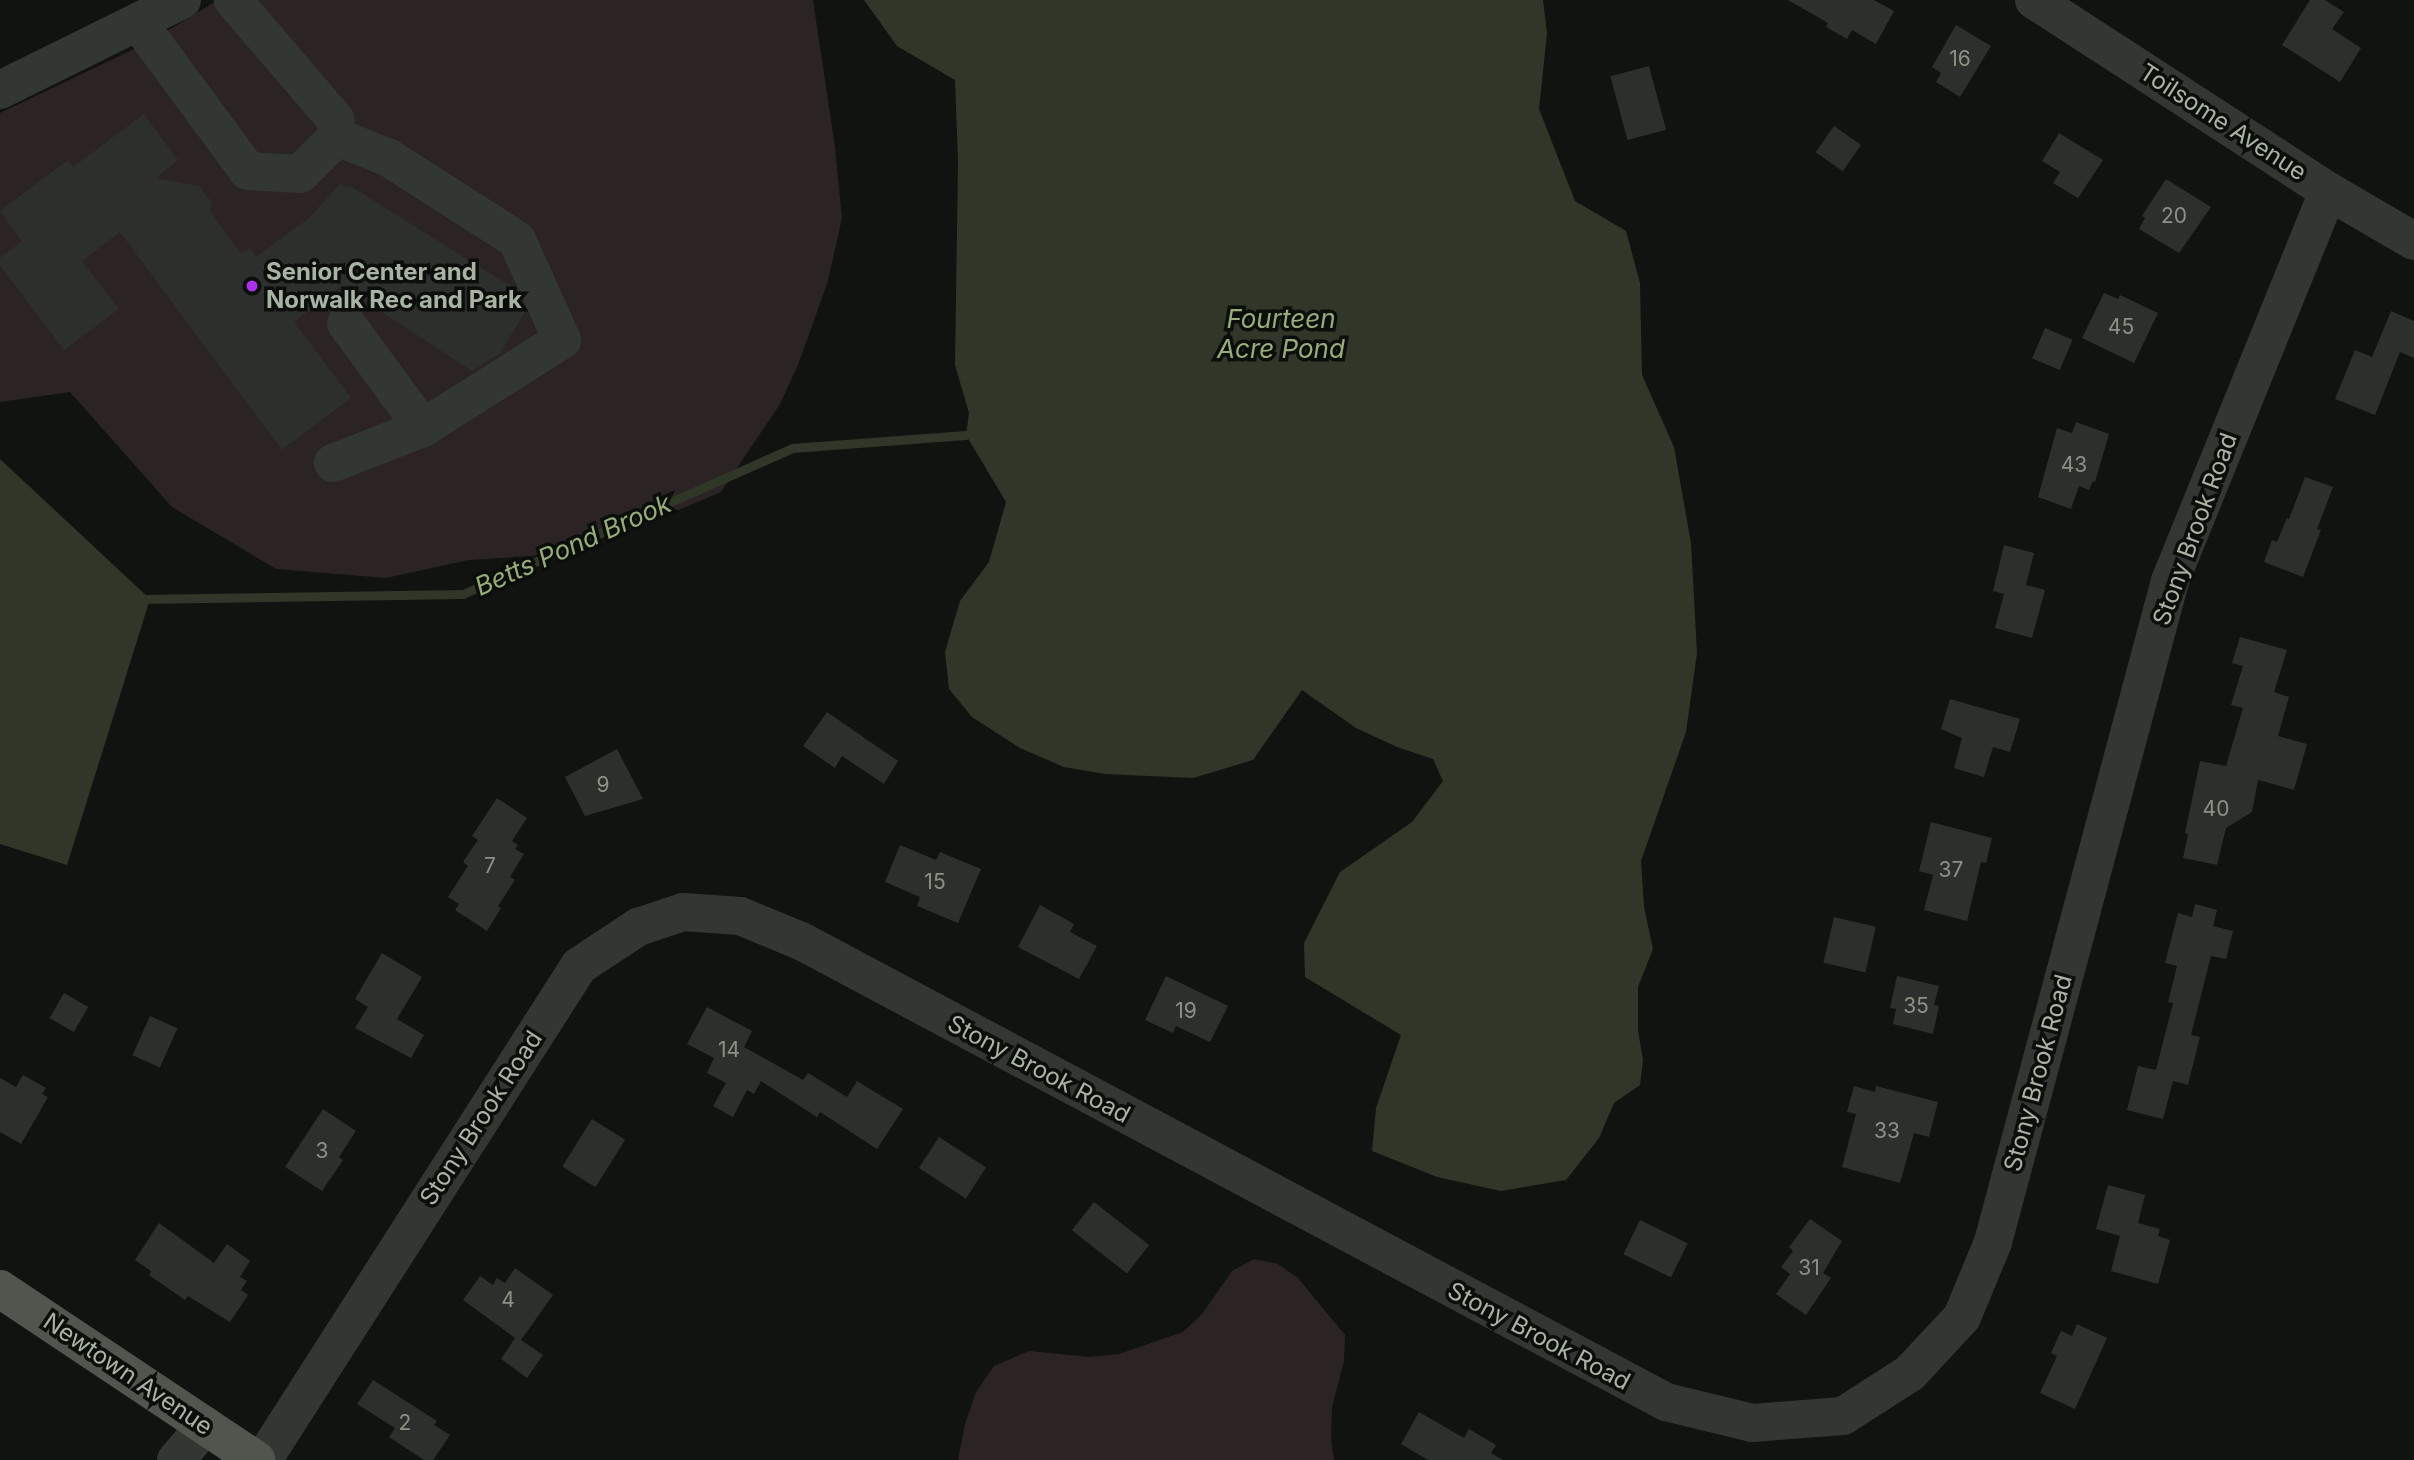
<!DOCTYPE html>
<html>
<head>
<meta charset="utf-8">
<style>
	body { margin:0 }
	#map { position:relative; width:2414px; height:1460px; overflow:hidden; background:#111311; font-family:Inter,sans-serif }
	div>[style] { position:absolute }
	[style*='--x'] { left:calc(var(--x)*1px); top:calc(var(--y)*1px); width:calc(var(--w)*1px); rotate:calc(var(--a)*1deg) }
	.green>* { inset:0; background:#2c2424 }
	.water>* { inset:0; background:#303628 }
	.stream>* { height:9px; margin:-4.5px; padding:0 4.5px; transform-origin:4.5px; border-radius:4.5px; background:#303628 }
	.building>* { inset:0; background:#2c2f2c; transform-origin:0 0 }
	.minor>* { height:38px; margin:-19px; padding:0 19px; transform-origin:19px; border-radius:19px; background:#333732 }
	.major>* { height:38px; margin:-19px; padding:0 19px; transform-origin:19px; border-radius:19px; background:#50564e }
	.dots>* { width:19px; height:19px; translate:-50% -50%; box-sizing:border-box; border:4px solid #0c0e0c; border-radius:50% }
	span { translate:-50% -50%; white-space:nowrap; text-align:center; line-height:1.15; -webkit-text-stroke:7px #0c0e0c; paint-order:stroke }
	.number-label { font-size:21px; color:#899285 }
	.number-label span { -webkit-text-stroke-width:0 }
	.street-label { font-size:24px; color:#a8b3a3 }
	.poi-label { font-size:24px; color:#a8b3a3; font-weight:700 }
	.left { translate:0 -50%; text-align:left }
	.water-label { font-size:26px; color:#96ad7b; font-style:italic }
</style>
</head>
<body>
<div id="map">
	<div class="green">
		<div style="clip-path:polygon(218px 0,813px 0,835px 147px,842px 218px,828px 281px,798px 365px,780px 404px,721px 492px,646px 524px,532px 556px,468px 560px,386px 578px,276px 569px,172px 507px,70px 392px,0 402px,0 113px,149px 42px)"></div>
		<div style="clip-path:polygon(1254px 1259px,1278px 1264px,1298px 1278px,1345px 1335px,1344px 1361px,1332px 1407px,1331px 1438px,1334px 1460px,958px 1460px,965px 1424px,976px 1392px,994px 1366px,1029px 1351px,1090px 1357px,1119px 1354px,1183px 1332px,1202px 1314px,1232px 1271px)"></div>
	</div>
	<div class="water">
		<div style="clip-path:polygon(864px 0,1543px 0,1547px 33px,1539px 109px,1575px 201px,1626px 231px,1640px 283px,1642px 375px,1674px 447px,1691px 543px,1697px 653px,1686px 732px,1641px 861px,1644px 907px,1653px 949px,1638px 987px,1638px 1030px,1643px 1060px,1640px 1085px,1614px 1103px,1599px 1138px,1566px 1180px,1501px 1191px,1437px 1177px,1372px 1151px,1376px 1108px,1401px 1035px,1305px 977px,1304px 943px,1340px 872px,1412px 822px,1443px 781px,1433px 759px,1397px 747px,1356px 728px,1302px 690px,1253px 760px,1193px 778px,1105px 774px,1064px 767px,1020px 748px,972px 717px,949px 689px,945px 652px,960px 601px,989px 562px,1006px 502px,966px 435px,969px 413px,955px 365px,958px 161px,955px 80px,897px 46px)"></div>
		<div style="clip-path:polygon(0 459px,150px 599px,67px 865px,0 844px)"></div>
	</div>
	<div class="stream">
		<div style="--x:139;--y:599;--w:324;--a:-0.9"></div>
		<div style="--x:463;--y:594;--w:360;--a:-23.9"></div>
		<div style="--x:792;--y:448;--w:174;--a:-4.3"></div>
	</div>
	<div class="building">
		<div style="clip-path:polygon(1788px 0,1874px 0,1894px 11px,1876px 44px,1852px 30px,1847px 39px,1826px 27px,1828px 23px)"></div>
		<div style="clip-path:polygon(2310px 0,2325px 0,2344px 12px,2332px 29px,2361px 48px,2340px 82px,2282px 45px)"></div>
		<div style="clip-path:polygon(1956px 25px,1991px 46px,1960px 97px,1936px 82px,1941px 73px,1932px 67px)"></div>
		<div style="left:1649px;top:66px;width:66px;height:40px;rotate:75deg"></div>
		<div style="clip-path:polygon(144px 114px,178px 160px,156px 178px,199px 186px,212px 203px,210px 211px,241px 254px,250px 248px,256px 257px,309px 218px,340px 184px,348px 188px,349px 185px,515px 289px,525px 312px,500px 353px,472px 371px,342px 286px,294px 322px,351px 398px,282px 450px,120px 232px,82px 261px,119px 309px,64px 350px,0 265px,0 258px,22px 241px,0 211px,68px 160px,73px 167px)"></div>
		<div style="left:1834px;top:126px;width:33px;height:32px;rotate:35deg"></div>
		<div style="clip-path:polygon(2059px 133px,2103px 160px,2078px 198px,2053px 183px,2060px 172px,2042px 161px)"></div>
		<div style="clip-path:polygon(2166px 179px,2211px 207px,2179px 253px,2139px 229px,2145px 218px,2142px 216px)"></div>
		<div style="clip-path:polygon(2104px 293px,2118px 299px,2120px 295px,2158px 313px,2134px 363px,2082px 338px)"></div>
		<div style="clip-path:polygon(2391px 311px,2414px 321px,2414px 358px,2400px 352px,2375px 415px,2335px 399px,2355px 350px,2372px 357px)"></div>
		<div style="left:2045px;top:328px;width:30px;height:33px;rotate:23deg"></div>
		<div style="clip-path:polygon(2076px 422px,2109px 434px,2095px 482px,2093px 481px,2089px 490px,2079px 486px,2071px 509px,2038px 497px,2057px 428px,2072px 433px)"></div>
		<div style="clip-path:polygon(2305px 477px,2333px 487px,2317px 529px,2321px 530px,2303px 577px,2264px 562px,2272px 540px,2277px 542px,2287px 518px,2289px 519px)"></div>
		<div style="clip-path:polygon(2004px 545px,2034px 553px,2026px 585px,2045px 590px,2032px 638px,1995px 628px,2004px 594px,1993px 591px)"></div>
		<div style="clip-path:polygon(2240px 637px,2287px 650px,2274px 692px,2289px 697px,2278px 736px,2307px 744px,2294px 790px,2258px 780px,2252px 812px,2226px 828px,2217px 865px,2183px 858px,2188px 834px,2185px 833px,2200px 761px,2226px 766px,2243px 708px,2231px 705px,2243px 666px,2232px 663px)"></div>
		<div style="clip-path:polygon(1950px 699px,2020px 719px,2010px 752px,1993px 747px,1984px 777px,1954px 768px,1962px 738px,1941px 729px)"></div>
		<div style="clip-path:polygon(827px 712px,898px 761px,884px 784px,842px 756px,835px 768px,803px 746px)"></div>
		<div style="clip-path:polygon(617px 749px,643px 799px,585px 816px,565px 777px)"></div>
		<div style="clip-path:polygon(497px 798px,527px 818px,512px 841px,518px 845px,515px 849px,524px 854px,510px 877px,515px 880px,498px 906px,501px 908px,487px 931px,455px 910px,459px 904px,448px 897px,468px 866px,463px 862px,478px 840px,472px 836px)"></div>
		<div style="clip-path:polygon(1931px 822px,1992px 838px,1986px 863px,1981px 862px,1967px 921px,1924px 910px,1933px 875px,1919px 871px)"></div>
		<div style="clip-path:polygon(900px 845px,936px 860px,940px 852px,981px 869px,958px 923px,917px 906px,920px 897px,885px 882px)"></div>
		<div style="clip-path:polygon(2195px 904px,2217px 910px,2213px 926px,2233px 931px,2226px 959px,2211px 956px,2191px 1035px,2200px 1037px,2188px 1085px,2173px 1081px,2163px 1119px,2127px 1110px,2138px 1066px,2156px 1070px,2173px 1003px,2168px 1002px,2177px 966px,2165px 963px,2178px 913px,2192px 917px)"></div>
		<div style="clip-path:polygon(1040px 905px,1074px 924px,1070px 932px,1097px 946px,1079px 979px,1018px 947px)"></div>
		<div style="left:1834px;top:917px;width:43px;height:47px;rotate:13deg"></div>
		<div style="clip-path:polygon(382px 953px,422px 977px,397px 1019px,424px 1035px,411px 1058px,355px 1028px,368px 1007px,355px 999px)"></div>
		<div style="clip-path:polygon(1166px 976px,1228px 1006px,1210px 1042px,1176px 1026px,1173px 1033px,1145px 1020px)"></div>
		<div style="clip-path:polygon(1897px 976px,1939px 986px,1934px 1005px,1939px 1006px,1933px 1034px,1893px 1024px,1896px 1009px,1890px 1008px)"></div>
		<div style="left:64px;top:993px;width:28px;height:29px;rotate:30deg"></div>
		<div style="clip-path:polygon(707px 1007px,752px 1031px,744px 1047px,803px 1080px,808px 1073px,847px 1097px,857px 1081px,903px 1109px,877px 1149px,820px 1112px,817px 1117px,761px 1081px,754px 1094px,747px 1090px,733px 1117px,713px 1106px,726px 1083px,707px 1073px,714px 1058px,687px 1044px)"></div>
		<div style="left:150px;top:1016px;width:30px;height:43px;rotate:24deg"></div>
		<div style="clip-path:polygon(23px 1075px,46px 1088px,42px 1094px,48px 1097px,21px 1144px,0 1132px,0 1078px,16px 1087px)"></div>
		<div style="clip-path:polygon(1854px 1086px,1875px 1092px,1876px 1086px,1938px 1102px,1929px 1137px,1914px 1133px,1900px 1183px,1842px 1167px,1856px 1114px,1847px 1112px)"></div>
		<div style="clip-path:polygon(323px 1109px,356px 1131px,339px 1157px,343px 1160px,322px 1191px,285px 1167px)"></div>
		<div style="left:592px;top:1119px;width:39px;height:56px;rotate:32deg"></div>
		<div style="left:939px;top:1137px;width:56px;height:37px;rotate:33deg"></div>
		<div style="clip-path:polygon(2108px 1185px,2145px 1195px,2138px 1223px,2160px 1229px,2158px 1236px,2170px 1240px,2158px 1284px,2111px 1271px,2120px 1236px,2096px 1229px)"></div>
		<div style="left:1094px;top:1202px;width:70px;height:36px;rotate:38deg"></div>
		<div style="clip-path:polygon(1810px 1219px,1842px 1241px,1823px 1273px,1831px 1278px,1806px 1315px,1776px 1294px,1790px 1274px,1781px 1267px,1793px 1251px,1789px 1247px)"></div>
		<div style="left:1640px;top:1220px;width:53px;height:38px;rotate:26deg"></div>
		<div style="clip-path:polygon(159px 1223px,214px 1263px,227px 1244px,250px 1261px,240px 1277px,247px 1281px,241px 1290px,248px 1295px,230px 1322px,188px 1296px,185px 1300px,149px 1275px,151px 1271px,135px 1260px)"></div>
		<div style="clip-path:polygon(515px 1268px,553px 1295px,521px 1340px,543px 1355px,527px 1378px,501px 1359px,515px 1338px,463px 1300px,480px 1276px,493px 1285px,497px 1278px,505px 1283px)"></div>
		<div style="clip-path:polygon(2077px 1324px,2107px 1338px,2075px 1409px,2040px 1393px,2057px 1356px,2051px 1353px,2061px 1331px,2072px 1336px)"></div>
		<div style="clip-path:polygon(373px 1380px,437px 1421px,434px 1425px,450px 1435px,433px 1460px,424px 1460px,389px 1437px,395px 1428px,357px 1404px)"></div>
		<div style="clip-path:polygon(1419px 1412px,1464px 1438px,1469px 1429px,1496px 1445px,1491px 1453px,1503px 1460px,1428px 1460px,1411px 1450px,1401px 1444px)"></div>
	</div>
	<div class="minor">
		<div style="--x:2034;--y:0;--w:351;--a:33"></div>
		<div style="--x:2328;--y:191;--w:99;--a:30.2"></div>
		<div style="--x:138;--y:22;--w:185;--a:53.6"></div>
		<div style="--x:248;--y:171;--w:52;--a:3.3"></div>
		<div style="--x:300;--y:174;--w:52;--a:-45"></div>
		<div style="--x:337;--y:137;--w:18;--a:-96"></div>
		<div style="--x:335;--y:119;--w:157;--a:-130.6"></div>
		<div style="--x:0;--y:90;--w:203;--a:-26.3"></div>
		<div style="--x:337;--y:137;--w:56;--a:22"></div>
		<div style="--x:389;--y:158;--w:152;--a:32.6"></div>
		<div style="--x:517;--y:240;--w:110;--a:65.8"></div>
		<div style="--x:562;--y:340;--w:165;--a:147.7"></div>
		<div style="--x:423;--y:428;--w:130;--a:-126.3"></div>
		<div style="--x:333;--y:463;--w:97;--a:-21.3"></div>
		<div style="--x:176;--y:1460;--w:45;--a:-49.5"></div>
		<div style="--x:263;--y:1460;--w:586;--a:-57.39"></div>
		<div style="--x:579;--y:966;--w:71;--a:-33.5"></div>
		<div style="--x:638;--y:927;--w:47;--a:-18.4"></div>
		<div style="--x:683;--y:912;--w:57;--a:4"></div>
		<div style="--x:740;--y:916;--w:68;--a:22.4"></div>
		<div style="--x:803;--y:942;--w:978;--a:28.06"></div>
		<div style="--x:1666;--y:1402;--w:89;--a:13.7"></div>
		<div style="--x:1752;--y:1423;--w:91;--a:-4.4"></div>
		<div style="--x:1843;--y:1416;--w:80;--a:-32.7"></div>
		<div style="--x:1910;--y:1373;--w:76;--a:-47.1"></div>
		<div style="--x:1962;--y:1317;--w:81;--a:-67.5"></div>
		<div style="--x:1993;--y:1242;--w:684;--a:-75.01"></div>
		<div style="--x:2170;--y:581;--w:421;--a:-67.9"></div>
	</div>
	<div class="major">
		<div style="--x:0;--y:1289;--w:308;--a:33.7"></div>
	</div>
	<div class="dots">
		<div style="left:252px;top:286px;background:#aa31ea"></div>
	</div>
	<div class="number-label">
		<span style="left:1960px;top:59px">16</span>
		<span style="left:2174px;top:216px">20</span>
		<span style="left:2121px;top:327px">45</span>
		<span style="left:2074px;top:465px">43</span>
		<span style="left:603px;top:785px">9</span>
		<span style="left:2216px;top:809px">40</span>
		<span style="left:490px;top:866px">7</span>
		<span style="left:1951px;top:870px">37</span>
		<span style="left:935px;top:882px">15</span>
		<span style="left:1916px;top:1006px">35</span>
		<span style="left:1186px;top:1011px">19</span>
		<span style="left:729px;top:1050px">14</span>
		<span style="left:1887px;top:1131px">33</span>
		<span style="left:322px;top:1151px">3</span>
		<span style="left:1809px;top:1268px">31</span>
		<span style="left:508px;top:1300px">4</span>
		<span style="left:405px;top:1423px">2</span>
	</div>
	<div class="street-label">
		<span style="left:2223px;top:122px;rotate:33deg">Toilsome Avenue</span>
		<span style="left:2195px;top:529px;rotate:-70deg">Stony Brook Road</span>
		<span style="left:1039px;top:1069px;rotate:28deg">Stony Brook Road</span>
		<span style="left:2038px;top:1073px;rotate:-75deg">Stony Brook Road</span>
		<span style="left:481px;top:1118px;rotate:-57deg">Stony Brook Road</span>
		<span style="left:1539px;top:1336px;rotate:28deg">Stony Brook Road</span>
		<span style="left:128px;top:1374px;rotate:34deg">Newtown Avenue</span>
	</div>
	<div class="poi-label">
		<span class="left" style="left:266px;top:286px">Senior Center and<br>Norwalk Rec and Park</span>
	</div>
	<div class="water-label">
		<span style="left:1281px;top:334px">Fourteen<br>Acre Pond</span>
		<span style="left:573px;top:545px;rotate:-24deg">Betts Pond Brook</span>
	</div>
</div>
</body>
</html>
